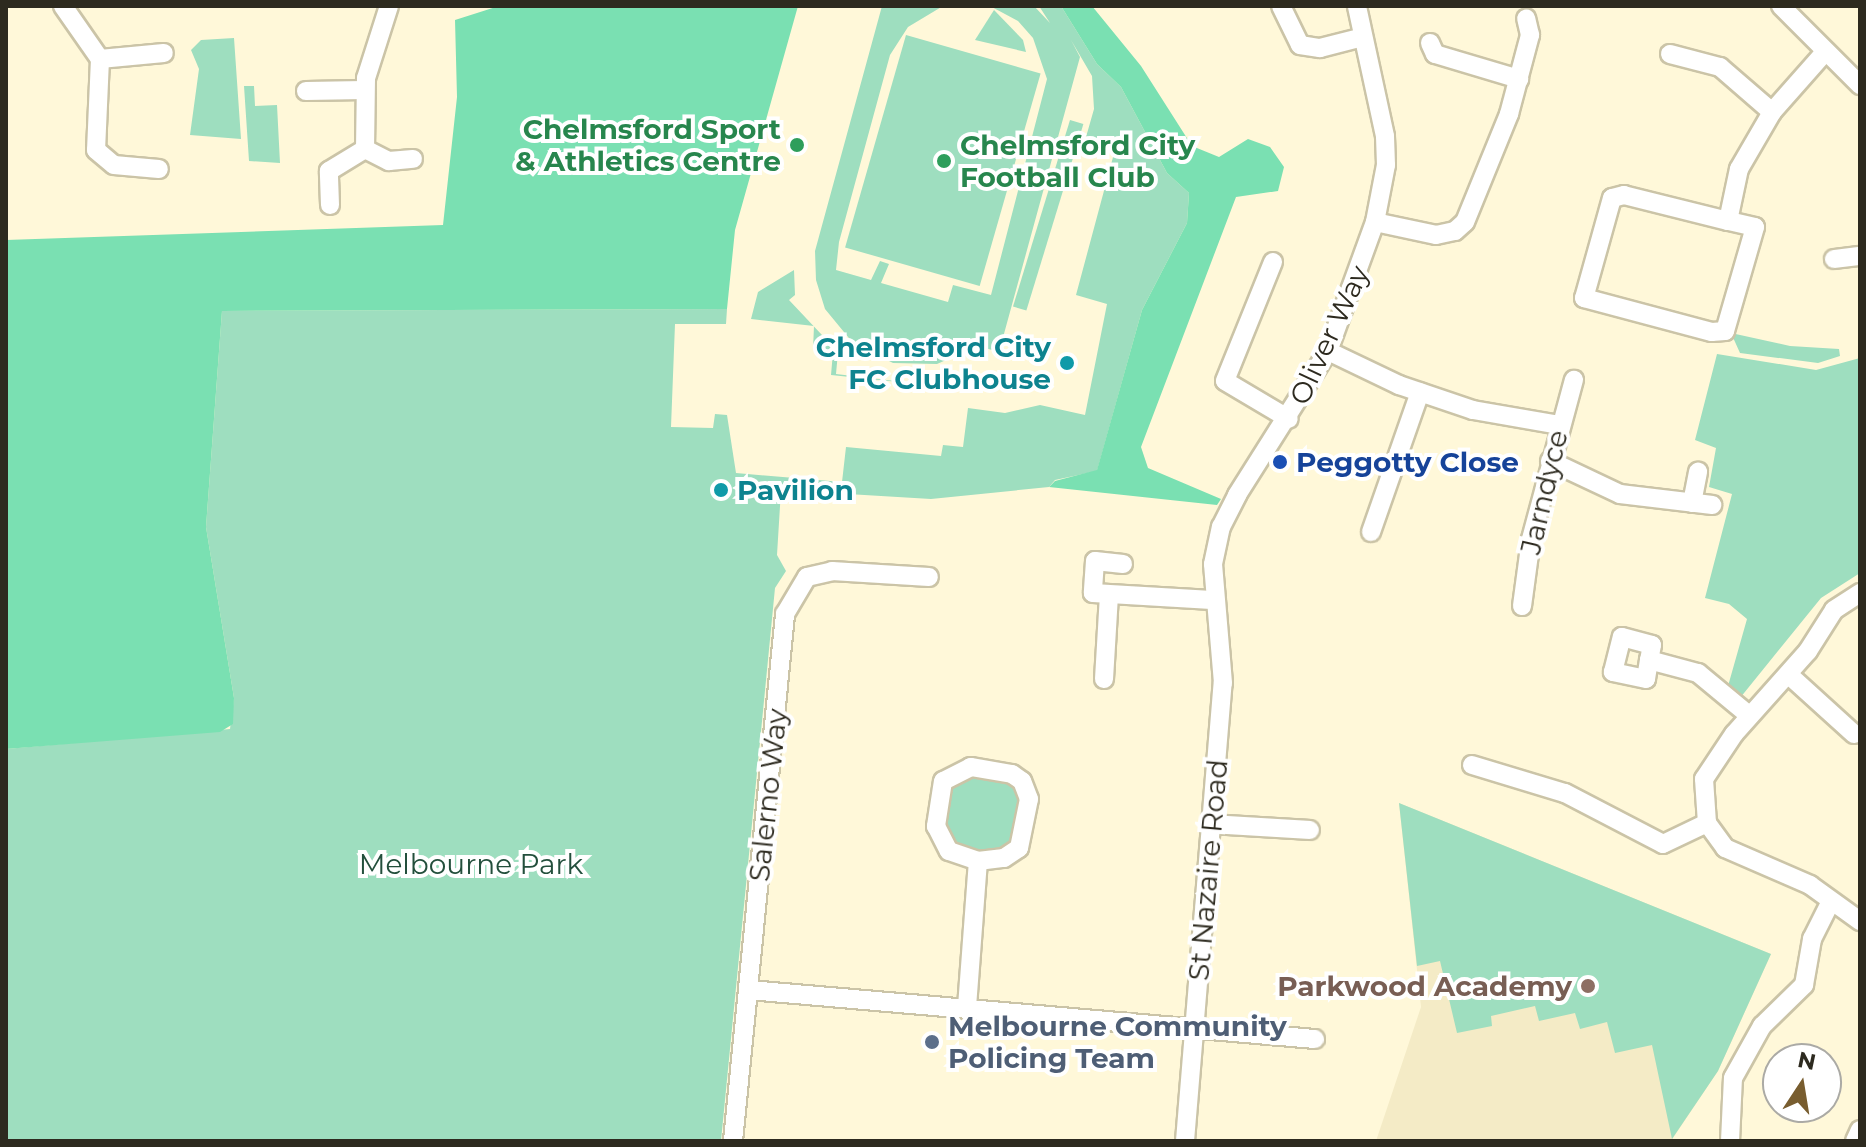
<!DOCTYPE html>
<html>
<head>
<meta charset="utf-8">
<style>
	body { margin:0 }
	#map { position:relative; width:1866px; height:1147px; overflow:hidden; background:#fff8d9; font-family:Montserrat,sans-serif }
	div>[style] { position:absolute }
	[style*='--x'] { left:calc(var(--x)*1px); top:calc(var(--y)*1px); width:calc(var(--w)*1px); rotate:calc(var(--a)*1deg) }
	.built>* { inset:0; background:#f4ebc6 }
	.green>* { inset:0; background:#9edebf; transform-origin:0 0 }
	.round { border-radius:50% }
	.forest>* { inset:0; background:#7ae0b2 }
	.roads { filter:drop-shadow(2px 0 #cbc4a7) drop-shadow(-2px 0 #cbc4a7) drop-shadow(0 2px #cbc4a7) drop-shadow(0 -2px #cbc4a7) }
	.minor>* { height:18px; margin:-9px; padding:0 9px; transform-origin:9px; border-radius:9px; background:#fff }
	.dots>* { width:22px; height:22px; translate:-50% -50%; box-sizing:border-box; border:4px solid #fff; border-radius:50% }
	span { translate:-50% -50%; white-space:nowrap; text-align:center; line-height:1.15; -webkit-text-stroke:8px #fff; paint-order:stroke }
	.leisure-label { font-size:28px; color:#27864d; font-weight:700 }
	.right { translate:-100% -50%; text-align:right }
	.left { translate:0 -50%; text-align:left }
	.street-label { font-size:28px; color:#2d2a1f }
	.culture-label { font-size:28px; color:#0d838f; font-weight:700 }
	.transit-label { font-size:28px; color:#164399; font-weight:700 }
	.park-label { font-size:28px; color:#234f3c }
	.education-label { font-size:28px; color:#785e54; font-weight:700 }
	.service-label { font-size:28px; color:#4e5e75; font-weight:700 }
	.frame { position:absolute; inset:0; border:8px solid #2d2a1f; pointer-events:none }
	.north { position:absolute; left:1762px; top:1043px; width:80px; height:80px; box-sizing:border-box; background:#fff; border:2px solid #abaaa5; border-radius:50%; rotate:12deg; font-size:22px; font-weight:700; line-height:32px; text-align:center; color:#2d2a1f }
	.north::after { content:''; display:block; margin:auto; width:28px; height:36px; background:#785d2f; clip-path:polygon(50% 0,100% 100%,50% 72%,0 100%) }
</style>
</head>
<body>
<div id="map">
	<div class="built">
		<div style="clip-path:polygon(1399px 803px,1771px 954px,1718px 1071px,1671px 1141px,1376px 1141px,1421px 1007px)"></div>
	</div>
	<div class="green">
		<div style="clip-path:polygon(882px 6px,943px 6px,908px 27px,890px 55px,839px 242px,836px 270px,871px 280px,880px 261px,889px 264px,881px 283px,948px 302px,953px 285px,991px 295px,1047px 79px,1033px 38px,1018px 21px,990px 6px,1034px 6px,1050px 23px,1039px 6px,1061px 6px,1097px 64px,1121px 87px,1167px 173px,1189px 193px,1187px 223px,1142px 310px,1097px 471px,1055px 480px,1049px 487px,931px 499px,781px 490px,777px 555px,786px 571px,775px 588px,721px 1141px,6px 1141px,6px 749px,230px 729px,234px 698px,206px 527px,222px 311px,727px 309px,726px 324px,675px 324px,671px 427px,713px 428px,715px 414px,727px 415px,736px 473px,842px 482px,846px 447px,941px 456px,943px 445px,963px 447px,968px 408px,1005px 413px,1040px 405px,1085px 415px,1107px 304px,1076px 295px,1116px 146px,1086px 137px,1094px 109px,1092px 76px,1071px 40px,1080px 57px,999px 352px,978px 346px,937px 364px,893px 363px,853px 343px,825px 309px,816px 280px,815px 251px)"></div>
		<div style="clip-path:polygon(994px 10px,1023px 40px,1026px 52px,975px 40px)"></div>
		<div style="left:906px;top:35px;width:140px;height:221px;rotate:16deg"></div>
		<div style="clip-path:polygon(234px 38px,241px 139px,190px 135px,199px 69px,191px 50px,201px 40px)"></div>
		<div style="clip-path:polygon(254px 86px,255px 106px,277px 105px,280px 163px,249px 161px,244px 86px)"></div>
		<div style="left:1070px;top:120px;width:14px;height:195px;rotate:17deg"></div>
		<div style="clip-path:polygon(794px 270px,795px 295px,789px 300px,838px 352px,836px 374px,937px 386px,831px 375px,833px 352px,813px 349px,814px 326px,751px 319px,758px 292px)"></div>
		<div style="clip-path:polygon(1731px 333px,1790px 346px,1839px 349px,1840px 356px,1818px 363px,1740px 353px)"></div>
		<div style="clip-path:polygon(1717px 354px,1816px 370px,1860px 358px,1860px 573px,1821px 598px,1740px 698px,1728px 686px,1747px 619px,1729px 604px,1705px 598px,1732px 494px,1709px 487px,1716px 448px,1695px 440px)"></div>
		<div class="round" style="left:942px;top:773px;width:80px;height:80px"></div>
		<div style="clip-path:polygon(1399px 803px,1771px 954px,1718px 1071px,1672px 1139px,1652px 1045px,1615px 1053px,1607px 1022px,1580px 1029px,1575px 1013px,1539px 1021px,1535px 1006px,1491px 1016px,1492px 1026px,1457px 1033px,1440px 961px,1417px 966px)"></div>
	</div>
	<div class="forest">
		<div style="clip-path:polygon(499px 6px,798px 6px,735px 230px,727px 309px,222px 311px,206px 527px,234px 698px,233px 724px,220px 732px,6px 749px,6px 240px,443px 225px,457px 97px,455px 20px)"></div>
		<div style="clip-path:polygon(1061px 6px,1092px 6px,1141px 66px,1192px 146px,1219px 157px,1248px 139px,1270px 147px,1284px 167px,1278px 191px,1236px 197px,1141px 447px,1148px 468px,1221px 499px,1217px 505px,1049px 487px,1055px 481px,1097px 470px,1142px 310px,1187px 223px,1189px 193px,1167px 173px,1121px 87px,1097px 64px)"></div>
	</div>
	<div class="roads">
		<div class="minor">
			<div style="--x:63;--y:6;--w:65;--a:55.1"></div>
			<div style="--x:100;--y:59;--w:91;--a:92.5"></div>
			<div style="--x:96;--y:150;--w:23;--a:40"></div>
			<div style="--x:114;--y:165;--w:45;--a:5.1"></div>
			<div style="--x:389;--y:6;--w:76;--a:107.7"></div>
			<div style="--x:366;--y:78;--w:71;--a:90.8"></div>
			<div style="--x:365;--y:149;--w:27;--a:27"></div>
			<div style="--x:389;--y:161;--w:24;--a:-5"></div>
			<div style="--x:1281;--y:6;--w:43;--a:64"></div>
			<div style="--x:1300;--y:45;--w:20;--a:9"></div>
			<div style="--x:1320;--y:48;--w:44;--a:-14.3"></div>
			<div style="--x:1781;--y:6;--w:112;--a:45"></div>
			<div style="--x:1430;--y:43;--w:12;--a:66"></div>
			<div style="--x:1435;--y:54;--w:88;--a:16.6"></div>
			<div style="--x:1670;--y:54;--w:52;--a:14.6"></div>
			<div style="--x:1720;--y:67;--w:69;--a:40.9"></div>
			<div style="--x:100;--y:59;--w:64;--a:-5.4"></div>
			<div style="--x:306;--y:91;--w:58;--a:-1"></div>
			<div style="--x:330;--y:205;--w:34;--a:-92"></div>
			<div style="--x:329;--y:171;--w:42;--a:-31.4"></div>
			<div style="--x:1728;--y:221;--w:107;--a:-166"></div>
			<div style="--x:1624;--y:195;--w:12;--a:166"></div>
			<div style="--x:1612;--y:198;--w:104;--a:105.6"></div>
			<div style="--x:1584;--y:298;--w:132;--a:14.9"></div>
			<div style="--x:1712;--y:332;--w:13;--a:-4"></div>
			<div style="--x:1725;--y:331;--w:108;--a:-73.9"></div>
			<div style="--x:1755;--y:227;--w:28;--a:-167"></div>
			<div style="--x:1728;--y:221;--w:53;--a:-78.1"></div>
			<div style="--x:1739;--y:169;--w:66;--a:-59.9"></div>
			<div style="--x:1772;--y:112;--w:80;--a:-48.5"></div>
			<div style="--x:1375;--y:222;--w:62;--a:12"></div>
			<div style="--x:1436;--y:235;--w:19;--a:-12"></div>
			<div style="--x:1455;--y:231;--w:13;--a:-42"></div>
			<div style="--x:1465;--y:222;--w:117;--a:-67.8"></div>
			<div style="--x:1509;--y:114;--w:82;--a:-75.1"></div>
			<div style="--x:1530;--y:35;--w:17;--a:-103"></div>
			<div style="--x:1834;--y:259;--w:26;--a:-7"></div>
			<div style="--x:1273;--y:262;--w:128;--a:112"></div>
			<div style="--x:1225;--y:381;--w:74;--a:30.7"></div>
			<div style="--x:1328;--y:351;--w:79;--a:25.6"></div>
			<div style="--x:1399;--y:385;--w:78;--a:18.7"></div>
			<div style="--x:1473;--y:410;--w:87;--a:9.9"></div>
			<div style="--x:1550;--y:461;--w:77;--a:25.2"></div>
			<div style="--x:1620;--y:494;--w:93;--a:6.8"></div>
			<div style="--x:1692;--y:503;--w:32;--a:-79"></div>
			<div style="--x:1371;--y:532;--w:148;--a:-70.7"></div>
			<div style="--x:1123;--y:564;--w:28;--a:-174"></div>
			<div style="--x:1095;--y:561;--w:32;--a:94"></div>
			<div style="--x:1093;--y:593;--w:119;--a:3.4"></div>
			<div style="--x:1860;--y:593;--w:31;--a:147"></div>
			<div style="--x:1834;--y:610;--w:49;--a:122.4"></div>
			<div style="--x:1808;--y:651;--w:111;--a:131.7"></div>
			<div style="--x:1734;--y:734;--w:54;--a:123.7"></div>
			<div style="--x:1704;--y:779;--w:44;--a:86.1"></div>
			<div style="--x:1707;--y:823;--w:31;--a:54"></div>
			<div style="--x:1725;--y:848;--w:93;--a:23.5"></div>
			<div style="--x:1810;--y:885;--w:62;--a:35.8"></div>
			<div style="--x:1522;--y:606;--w:68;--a:-82.3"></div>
			<div style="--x:1531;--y:539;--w:165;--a:-74.9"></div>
			<div style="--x:1649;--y:660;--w:19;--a:99"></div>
			<div style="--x:1646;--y:679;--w:34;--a:-168"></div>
			<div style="--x:1613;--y:672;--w:36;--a:-76"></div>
			<div style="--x:1622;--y:637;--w:31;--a:15"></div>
			<div style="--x:1652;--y:645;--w:15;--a:101"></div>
			<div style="--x:1649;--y:660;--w:51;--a:14.9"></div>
			<div style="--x:1698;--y:673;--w:67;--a:39.6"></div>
			<div style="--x:1789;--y:675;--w:88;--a:42.2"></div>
			<div style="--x:1104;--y:679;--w:84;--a:-86.6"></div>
			<div style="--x:1472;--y:765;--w:97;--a:16.8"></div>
			<div style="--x:1565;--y:793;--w:110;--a:27.5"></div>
			<div style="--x:1663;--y:844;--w:49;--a:-25.5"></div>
			<div style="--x:1211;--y:824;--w:99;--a:3.5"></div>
			<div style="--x:749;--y:990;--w:568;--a:4.95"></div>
			<div style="--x:967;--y:1007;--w:146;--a:-85.7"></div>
			<div style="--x:978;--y:861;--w:26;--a:-7"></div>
			<div style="--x:1004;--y:858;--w:18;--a:-34"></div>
			<div style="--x:1019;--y:848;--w:50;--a:-78.5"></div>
			<div style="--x:1029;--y:799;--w:19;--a:-111"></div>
			<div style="--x:1022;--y:781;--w:12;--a:-145"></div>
			<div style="--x:1012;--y:774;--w:42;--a:-170.3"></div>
			<div style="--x:971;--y:767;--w:31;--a:153"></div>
			<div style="--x:943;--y:781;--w:46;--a:98.8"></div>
			<div style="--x:936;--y:826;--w:28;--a:63"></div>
			<div style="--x:949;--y:851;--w:31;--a:19"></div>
			<div style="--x:733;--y:1141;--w:530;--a:-84.36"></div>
			<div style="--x:785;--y:614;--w:43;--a:-59.3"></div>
			<div style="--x:807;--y:577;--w:26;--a:-13"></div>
			<div style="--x:832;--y:571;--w:97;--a:3.5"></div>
			<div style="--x:1185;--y:1141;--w:460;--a:-85.3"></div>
			<div style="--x:1223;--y:683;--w:119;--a:-94.8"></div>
			<div style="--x:1213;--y:564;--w:38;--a:-78"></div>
			<div style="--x:1221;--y:527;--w:36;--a:-63"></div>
			<div style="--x:1237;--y:495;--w:170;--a:-57.7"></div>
			<div style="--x:1328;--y:351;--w:137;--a:-70"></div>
			<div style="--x:1375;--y:222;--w:58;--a:-79.1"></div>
			<div style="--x:1386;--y:165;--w:29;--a:-92"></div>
			<div style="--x:1385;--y:136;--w:133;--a:-102.2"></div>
			<div style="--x:1730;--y:1141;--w:63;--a:-87.3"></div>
			<div style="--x:1733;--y:1078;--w:60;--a:-60.9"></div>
			<div style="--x:1762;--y:1026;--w:59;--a:-44.3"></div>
			<div style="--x:1804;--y:985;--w:47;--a:-80.1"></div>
			<div style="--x:1812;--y:939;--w:42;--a:-63.4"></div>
			<div style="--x:1855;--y:1141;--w:12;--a:-66"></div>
		</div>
	</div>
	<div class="dots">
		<div style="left:797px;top:145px;background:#2e9e5b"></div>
		<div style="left:944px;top:161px;background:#2e9e5b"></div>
		<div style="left:1067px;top:363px;background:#0f9aa8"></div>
		<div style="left:1280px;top:462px;background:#1a4fb4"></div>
		<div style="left:721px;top:490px;background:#0f9aa8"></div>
		<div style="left:1588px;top:986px;background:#8d6e63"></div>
		<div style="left:932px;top:1042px;background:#5c6f8a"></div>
	</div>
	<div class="leisure-label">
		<span class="right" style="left:781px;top:145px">Chelmsford Sport<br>&amp; Athletics Centre</span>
		<span class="left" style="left:960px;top:161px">Chelmsford City<br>Football Club</span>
	</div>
	<div class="street-label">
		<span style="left:1329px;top:335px;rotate:-65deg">Oliver Way</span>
		<span style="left:1544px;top:492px;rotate:-77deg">Jarndyce</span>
		<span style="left:768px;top:795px;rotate:-84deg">Salerno Way</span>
		<span style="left:1208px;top:870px;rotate:-85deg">St Nazaire Road</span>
	</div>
	<div class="culture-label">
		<span class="right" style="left:1051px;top:363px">Chelmsford City<br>FC Clubhouse</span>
		<span class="left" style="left:737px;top:490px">Pavilion</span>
	</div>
	<div class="transit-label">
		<span class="left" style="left:1296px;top:462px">Peggotty Close</span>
	</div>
	<div class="park-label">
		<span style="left:471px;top:864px">Melbourne Park</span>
	</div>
	<div class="education-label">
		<span class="right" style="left:1572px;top:986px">Parkwood Academy</span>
	</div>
	<div class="service-label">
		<span class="left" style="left:948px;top:1042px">Melbourne Community<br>Policing Team</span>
	</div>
	<div class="frame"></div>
	<div class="north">N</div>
</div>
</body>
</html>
